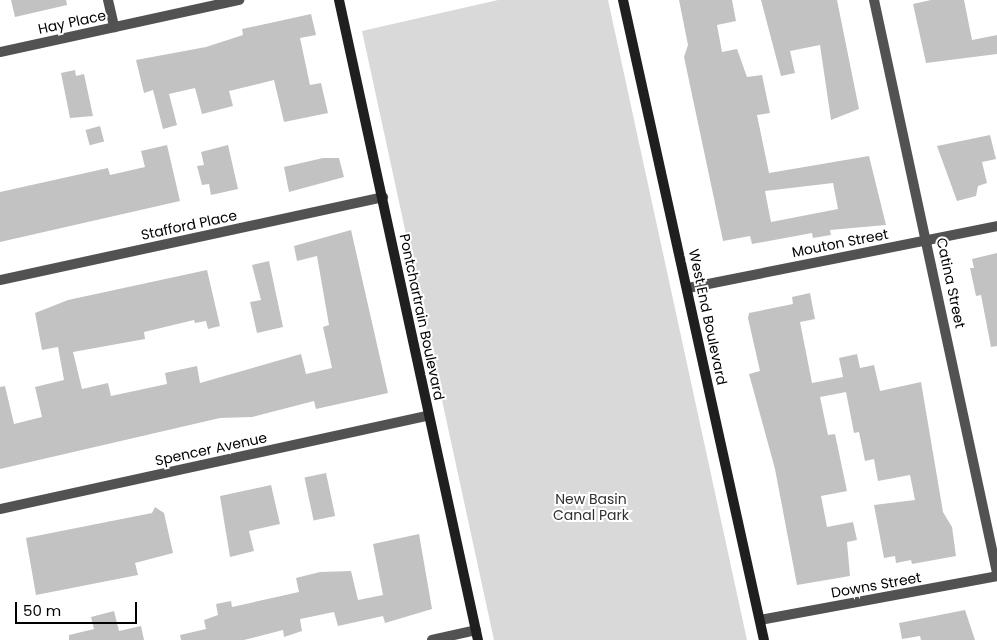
<!DOCTYPE html>
<html>
<head>
<meta charset="utf-8">
<style>
	body { margin:0 }
	#map { position:relative; width:997px; height:640px; overflow:hidden; background:#fff; font-family:Poppins,sans-serif }
	div>[style] { position:absolute }
	[style*='--x'] { left:calc(var(--x)*1px); top:calc(var(--y)*1px); width:calc(var(--w)*1px); rotate:calc(var(--a)*1deg) }
	.green>* { inset:0; background:#d9d9d9 }
	.building>* { inset:0; background:#c2c2c2; transform-origin:0 0 }
	.street>* { height:10px; margin:-5px; padding:0 5px; transform-origin:5px; border-radius:5px; background:#525252 }
	.secondary>* { height:10px; margin:-5px; padding:0 5px; transform-origin:5px; border-radius:5px; background:#1f1f1f }
	span { translate:-50% -50%; white-space:nowrap; text-align:center; line-height:1.15; -webkit-text-stroke:4px #fff; paint-order:stroke }
	.street-label { font-size:14px; color:#000 }
	.park-label { font-size:14px; color:#303030 }
	.scale { position:absolute; left:15px; top:602px; width:122px; height:22px; box-sizing:border-box; border:2px solid #000; border-top:0; padding-left:6px; font-size:15px; line-height:18px; white-space:nowrap; color:#000; -webkit-text-stroke:4px #fff; paint-order:stroke }
</style>
</head>
<body>
<div id="map">
	<div class="green">
		<div style="clip-path:polygon(498px 0,608px 0,747px 640px,494px 640px,362px 31px)"></div>
	</div>
	<div class="building">
		<div style="clip-path:polygon(11px 0,66px 0,67px 5px,15px 17px)"></div>
		<div style="clip-path:polygon(evenodd,679px 0,732px 0,736px 21px,717px 25px,722px 52px,737px 49px,747px 77px,762px 75px,770px 113px,757px 115px,769px 173px,869px 156px,886px 225px,830px 230px,831px 235px,813px 238px,812px 233px,752px 244px,750px 236px,723px 241px,684px 57px,688px 45px,679px 0,833px 183px,838px 209px,771px 222px,765px 191px,833px 183px)"></div>
		<div style="clip-path:polygon(761px 0,837px 0,859px 109px,831px 120px,820px 45px,790px 51px,795px 73px,781px 76px)"></div>
		<div style="clip-path:polygon(931px 0,964px 0,972px 40px,997px 35px,997px 54px,926px 63px,913px 4px)"></div>
		<div style="clip-path:polygon(311px 14px,316px 35px,300px 38px,310px 85px,321px 83px,328px 113px,284px 122px,274px 80px,229px 91px,233px 106px,202px 114px,195px 88px,169px 94px,177px 125px,163px 129px,153px 90px,144px 93px,136px 60px,206px 47px,243px 35px,242px 29px)"></div>
		<div style="clip-path:polygon(75px 70px,76px 76px,84px 74px,93px 116px,70px 118px,61px 73px)"></div>
		<div style="left:100px;top:126px;width:16px;height:15px;rotate:75deg"></div>
		<div style="clip-path:polygon(990px 135px,996px 159px,982px 162px,987px 183px,978px 186px,976px 196px,957px 201px,937px 146px)"></div>
		<div style="clip-path:polygon(167px 145px,180px 201px,0 242px,0 192px,108px 168px,110px 175px,145px 167px,141px 151px)"></div>
		<div style="clip-path:polygon(228px 145px,238px 189px,211px 195px,209px 184px,202px 185px,197px 166px,204px 165px,201px 152px)"></div>
		<div style="clip-path:polygon(323px 158px,339px 158px,344px 177px,289px 192px,284px 167px)"></div>
		<div style="clip-path:polygon(351px 230px,388px 393px,316px 409px,314px 401px,252px 417px,220px 418px,0 469px,0 387px,5px 386px,14px 424px,42px 417px,35px 387px,64px 380px,58px 347px,42px 350px,35px 313px,68px 300px,207px 270px,220px 326px,208px 329px,206px 321px,195px 323px,194px 320px,144px 332px,145px 339px,73px 352px,82px 389px,108px 383px,111px 396px,167px 384px,165px 373px,197px 366px,200px 383px,301px 354px,306px 374px,332px 368px,323px 327px,329px 325px,317px 256px,297px 261px,294px 246px)"></div>
		<div style="clip-path:polygon(997px 253px,997px 346px,991px 347px,981px 295px,976px 296px,970px 268px,974px 268px,972px 259px)"></div>
		<div style="clip-path:polygon(269px 261px,283px 327px,257px 333px,250px 302px,261px 300px,252px 265px)"></div>
		<div style="clip-path:polygon(810px 293px,815px 319px,800px 322px,812px 383px,843px 377px,839px 358px,857px 354px,860px 368px,874px 365px,880px 391px,921px 382px,943px 512px,952px 527px,956px 556px,912px 564px,911px 560px,896px 563px,895px 556px,884px 558px,874px 505px,915px 500px,910px 475px,878px 481px,874px 459px,865px 461px,859px 432px,854px 433px,846px 392px,820px 397px,828px 435px,835px 434px,847px 491px,821px 496px,827px 527px,853px 522px,857px 540px,847px 542px,850px 576px,797px 585px,775px 469px,749px 374px,760px 371px,748px 318px,749px 313px,793px 304px,792px 297px)"></div>
		<div style="left:326px;top:473px;width:44px;height:22px;rotate:78deg"></div>
		<div style="clip-path:polygon(271px 485px,280px 524px,249px 531px,254px 551px,230px 557px,220px 496px)"></div>
		<div style="clip-path:polygon(155px 507px,164px 513px,173px 553px,135px 563px,138px 575px,36px 595px,26px 538px,152px 513px)"></div>
		<div style="clip-path:polygon(419px 534px,432px 609px,385px 623px,383px 616px,338px 626px,334px 612px,300px 619px,302px 631px,284px 637px,283px 630px,244px 640px,181px 640px,180px 635px,206px 629px,204px 620px,218px 615px,216px 604px,231px 601px,232px 607px,299px 592px,296px 578px,320px 572px,351px 571px,358px 600px,383px 595px,373px 544px)"></div>
		<div style="clip-path:polygon(965px 610px,975px 640px,921px 640px,920px 636px,902px 639px,899px 623px)"></div>
		<div style="clip-path:polygon(114px 611px,119px 631px,141px 626px,144px 640px,69px 640px,69px 635px,94px 629px,91px 617px)"></div>
	</div>
	<div class="street">
		<div style="--x:108;--y:0;--w:28;--a:77"></div>
		<div style="--x:874;--y:0;--w:586;--a:77.88"></div>
		<div style="--x:0;--y:52;--w:245;--a:-12.3"></div>
		<div style="--x:0;--y:280;--w:392;--a:-12.2"></div>
		<div style="--x:688;--y:288;--w:315;--a:-11.3"></div>
		<div style="--x:0;--y:509;--w:438;--a:-12.3"></div>
		<div style="--x:760;--y:620;--w:241;--a:-10.5"></div>
		<div style="--x:432;--y:640;--w:45;--a:-12.8"></div>
	</div>
	<div class="secondary">
		<div style="--x:339;--y:0;--w:655;--a:77.75"></div>
		<div style="--x:623;--y:0;--w:655;--a:77.58"></div>
	</div>
	<div class="street-label">
		<span style="left:72px;top:22px;rotate:-12deg">Hay Place</span>
		<span style="left:189px;top:225px;rotate:-12deg">Stafford Place</span>
		<span style="left:840px;top:243px;rotate:-11deg">Mouton Street</span>
		<span style="left:951px;top:283px;rotate:78deg">Catina Street</span>
		<span style="left:422px;top:317px;rotate:78deg">Pontchartrain Boulevard</span>
		<span style="left:708px;top:317px;rotate:78deg">West End Boulevard</span>
		<span style="left:211px;top:449px;rotate:-12deg">Spencer Avenue</span>
		<span style="left:876px;top:585px;rotate:-10deg">Downs Street</span>
	</div>
	<div class="park-label">
		<span style="left:591px;top:507px">New Basin<br>Canal Park</span>
	</div>
	<div class="scale">50 m</div>
</div>
</body>
</html>
